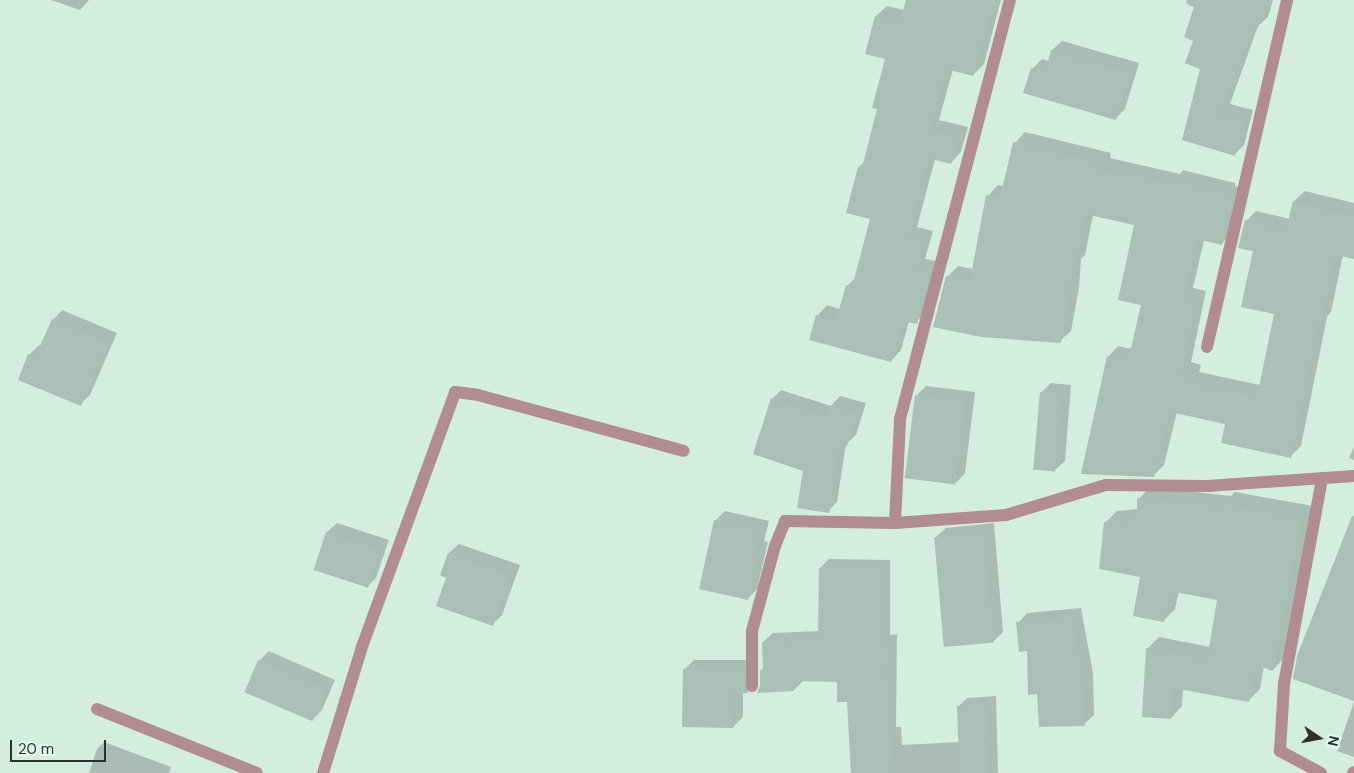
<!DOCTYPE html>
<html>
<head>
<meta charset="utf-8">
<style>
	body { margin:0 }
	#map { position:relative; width:1354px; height:773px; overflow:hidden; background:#d4ede1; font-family:"DM Sans",sans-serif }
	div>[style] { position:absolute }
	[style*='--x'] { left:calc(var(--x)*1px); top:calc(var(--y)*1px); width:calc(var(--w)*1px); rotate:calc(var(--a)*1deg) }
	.shadow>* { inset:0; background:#0003 }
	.building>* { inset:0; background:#a8c0b5; transform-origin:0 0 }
	.minor>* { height:12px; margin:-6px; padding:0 6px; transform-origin:6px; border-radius:6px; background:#b18c92 }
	span { translate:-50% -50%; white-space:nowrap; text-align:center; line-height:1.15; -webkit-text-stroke:5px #e1faee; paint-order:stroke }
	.north { position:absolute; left:1294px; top:713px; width:50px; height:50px; -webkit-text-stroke:4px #e1faee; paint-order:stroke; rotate:102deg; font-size:14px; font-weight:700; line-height:20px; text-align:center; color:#28322d }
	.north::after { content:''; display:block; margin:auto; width:18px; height:22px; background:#28322d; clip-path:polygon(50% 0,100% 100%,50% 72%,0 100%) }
	.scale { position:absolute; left:10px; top:740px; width:96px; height:22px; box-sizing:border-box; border:2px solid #28322d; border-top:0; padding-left:6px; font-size:15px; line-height:18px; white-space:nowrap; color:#28322d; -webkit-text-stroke:4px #e1faee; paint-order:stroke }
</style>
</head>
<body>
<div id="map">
	<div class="shadow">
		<div style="clip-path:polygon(51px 0,89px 0,80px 10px)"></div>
		<div style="clip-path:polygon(907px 0,1001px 0,984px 64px,973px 75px,953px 69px,939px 120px,968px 127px,961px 152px,951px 163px,935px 159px,917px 227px,933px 231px,925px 259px,940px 262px,927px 312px,916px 322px,909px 321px,901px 350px,891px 361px,817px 316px,827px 305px,840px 309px,847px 286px,856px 277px,871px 218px,859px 167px,865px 161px,879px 108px,887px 58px,866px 53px,876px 16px,887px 6px,904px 10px)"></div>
		<div style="clip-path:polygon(1187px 0,1273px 0,1268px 17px,1258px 26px,1230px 104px,1253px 110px,1244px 145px,1235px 154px,1202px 68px,1194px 40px,1196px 6px,1186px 3px)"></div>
		<div style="clip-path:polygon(1062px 41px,1139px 63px,1125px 109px,1115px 119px,1032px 69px,1042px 59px,1049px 61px,1052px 50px)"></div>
		<div style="clip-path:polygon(1025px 132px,1111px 153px,1110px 158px,1180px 174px,1183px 170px,1235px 183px,1235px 186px,1242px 188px,1232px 233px,1222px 243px,1204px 240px,1193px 288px,1206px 291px,1191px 362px,1201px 365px,1199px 372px,1260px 385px,1276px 314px,1246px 221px,1256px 211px,1290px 219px,1294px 201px,1305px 191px,1354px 203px,1354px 258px,1343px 255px,1331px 312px,1327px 317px,1301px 446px,1291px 456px,1227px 423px,1177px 412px,1164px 465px,1153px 476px,1108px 357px,1118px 346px,1132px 349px,1142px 304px,1135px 224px,1093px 215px,1085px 255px,1081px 259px,1079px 288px,1071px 331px,1060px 341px,947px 277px,958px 266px,973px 269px,988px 196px,998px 185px,1004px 186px,1015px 143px)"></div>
		<div style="clip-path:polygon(62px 310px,117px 333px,90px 395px,80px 404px,29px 355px,39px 345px,41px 346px,53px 320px)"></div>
		<div style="clip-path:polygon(1051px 383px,1071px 385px,1065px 461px,1055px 470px,1041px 393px)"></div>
		<div style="clip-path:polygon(926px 386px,975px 392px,965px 473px,956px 483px,916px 396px)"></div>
		<div style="clip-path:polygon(781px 390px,831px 406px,840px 396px,866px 403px,856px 435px,846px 444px,837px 502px,828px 511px,805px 470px,773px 398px)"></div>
		<div style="clip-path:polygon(1354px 447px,1354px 460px,1349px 458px)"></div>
		<div style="clip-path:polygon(1150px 487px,1231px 496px,1235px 492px,1313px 506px,1284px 658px,1273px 670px,1264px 667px,1260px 689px,1248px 701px,1183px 689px,1182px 706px,1171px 718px,1147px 649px,1159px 637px,1210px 647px,1219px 599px,1179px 591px,1175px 609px,1164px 620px,1141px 576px,1105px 523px,1117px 511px,1139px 509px,1139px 499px)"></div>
		<div style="clip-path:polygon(725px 511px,769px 521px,764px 541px,768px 542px,757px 589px,748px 599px,715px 521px)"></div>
		<div style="clip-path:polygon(337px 523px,389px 540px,376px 578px,367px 587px,327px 532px)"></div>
		<div style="clip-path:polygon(994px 523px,1003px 632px,993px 642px,936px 537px,946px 528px)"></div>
		<div style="clip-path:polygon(459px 544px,520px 565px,502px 615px,492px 625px,447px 577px,442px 575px,449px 553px)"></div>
		<div style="clip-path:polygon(829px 559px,890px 560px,890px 635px,897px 634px,896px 727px,901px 727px,902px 745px,959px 742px,958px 707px,967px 698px,996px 696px,998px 773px,852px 773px,848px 701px,838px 681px,804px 680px,794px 690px,761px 687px,761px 670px,765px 667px,763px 642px,773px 633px,819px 631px,820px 568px)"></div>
		<div style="clip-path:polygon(1081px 608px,1093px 673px,1094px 715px,1084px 724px,1028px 650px,1018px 623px,1027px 613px)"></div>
		<div style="clip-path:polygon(269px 651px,335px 680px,322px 710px,312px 720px,259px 661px)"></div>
		<div style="clip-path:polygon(694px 660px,753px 660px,757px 682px,747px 692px,743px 692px,743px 717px,733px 727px,684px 670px)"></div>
		<div style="clip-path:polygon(1354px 702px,1354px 757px,1337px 751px)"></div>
		<div style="clip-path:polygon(104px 742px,171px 767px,169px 773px,89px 773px,97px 749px)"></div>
	</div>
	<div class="building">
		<div style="clip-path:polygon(906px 0,995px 0,973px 76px,946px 69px,930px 130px,958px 138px,951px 164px,928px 158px,908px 238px,923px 242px,916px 270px,930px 273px,917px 324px,902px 321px,891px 362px,809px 340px,816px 315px,836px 320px,846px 285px,852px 287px,870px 219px,846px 213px,858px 167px,862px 168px,877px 109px,872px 108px,885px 59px,865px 54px,875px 16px,900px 22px)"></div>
		<div style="clip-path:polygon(1189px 0,1267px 0,1258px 28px,1253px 26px,1221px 114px,1244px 120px,1235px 156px,1182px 140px,1200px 69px,1185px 63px,1193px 41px,1184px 37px,1194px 7px,1188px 5px)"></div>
		<div style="clip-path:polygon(1051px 50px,1130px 73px,1116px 120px,1023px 93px,1031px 68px,1045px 72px)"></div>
		<div style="clip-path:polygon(1013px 142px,1102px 163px,1100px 169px,1171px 184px,1172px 180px,1226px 193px,1225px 196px,1232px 198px,1222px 245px,1197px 239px,1184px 299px,1196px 302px,1181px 373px,1191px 375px,1189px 383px,1257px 397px,1274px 314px,1241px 307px,1253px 251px,1238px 248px,1245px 220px,1286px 230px,1293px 201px,1354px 216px,1354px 259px,1335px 255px,1321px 324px,1318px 324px,1291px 458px,1221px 443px,1225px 424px,1170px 412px,1154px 477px,1081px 474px,1107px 356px,1128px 361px,1141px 305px,1118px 300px,1134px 225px,1085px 214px,1075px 267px,1072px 266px,1069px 300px,1061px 343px,981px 337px,933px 327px,946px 276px,970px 281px,986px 195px,1000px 198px)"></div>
		<div style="clip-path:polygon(52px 319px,108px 343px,81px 406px,18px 380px,28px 354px,35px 357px)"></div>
		<div style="left:1040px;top:392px;width:22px;height:78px;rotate:5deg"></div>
		<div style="left:915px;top:395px;width:51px;height:84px;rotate:7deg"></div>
		<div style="clip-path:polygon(771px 398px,827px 416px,830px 405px,857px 412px,847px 446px,839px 444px,829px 513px,797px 508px,803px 471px,753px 454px)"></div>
		<div style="clip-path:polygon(1137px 498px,1221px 507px,1222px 503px,1302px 517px,1273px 671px,1256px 665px,1249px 702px,1173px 688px,1171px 719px,1142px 717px,1146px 648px,1207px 660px,1217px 600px,1170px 591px,1164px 622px,1133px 616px,1140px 577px,1099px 569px,1104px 522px,1137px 520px)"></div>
		<div style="clip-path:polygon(1352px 516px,1354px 516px,1354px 701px,1293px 679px,1297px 656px)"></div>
		<div style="clip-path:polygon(714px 520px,760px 530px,755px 551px,759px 551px,748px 600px,699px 589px)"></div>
		<div style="left:326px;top:532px;width:57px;height:40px;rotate:18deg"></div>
		<div style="left:984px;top:533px;width:110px;height:50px;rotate:85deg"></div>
		<div style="clip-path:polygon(448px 553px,511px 575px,493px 626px,436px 606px,446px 578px,440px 575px)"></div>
		<div style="clip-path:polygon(819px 568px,881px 568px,881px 644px,888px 642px,887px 736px,892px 736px,894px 773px,851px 773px,847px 702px,837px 702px,837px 682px,794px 681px,794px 691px,757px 693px,760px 686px,760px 670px,763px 670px,762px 642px,818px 639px)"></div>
		<div style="clip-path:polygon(1072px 617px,1083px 684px,1085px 726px,1039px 727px,1037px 694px,1028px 695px,1027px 651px,1019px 652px,1016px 622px)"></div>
		<div style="left:258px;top:660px;width:74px;height:35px;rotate:23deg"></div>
		<div style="clip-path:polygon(683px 669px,744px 670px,744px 686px,748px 693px,734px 694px,733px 728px,682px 727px)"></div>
		<div style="left:987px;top:705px;width:68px;height:30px;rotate:88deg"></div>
	</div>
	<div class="minor">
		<div style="--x:1207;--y:347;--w:356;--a:-77"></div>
		<div style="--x:895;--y:523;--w:104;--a:-87.2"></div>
		<div style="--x:900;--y:419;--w:433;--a:-75.3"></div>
		<div style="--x:752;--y:686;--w:55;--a:-90"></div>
		<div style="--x:752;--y:631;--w:88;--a:-74.9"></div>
		<div style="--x:775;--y:546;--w:27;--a:-68"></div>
		<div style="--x:785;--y:521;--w:110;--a:1"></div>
		<div style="--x:895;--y:523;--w:111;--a:-4.1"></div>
		<div style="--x:1006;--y:515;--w:104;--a:-16.7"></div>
		<div style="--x:1106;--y:485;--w:101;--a:0.6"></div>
		<div style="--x:1207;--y:486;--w:147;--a:-3.9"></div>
		<div style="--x:97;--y:709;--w:172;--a:21.8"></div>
		<div style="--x:323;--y:773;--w:135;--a:-72.8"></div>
		<div style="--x:363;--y:644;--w:268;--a:-69.9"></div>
		<div style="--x:455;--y:392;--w:23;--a:7"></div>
		<div style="--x:478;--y:395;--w:213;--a:15.2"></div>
		<div style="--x:1321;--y:773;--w:47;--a:-151.8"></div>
		<div style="--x:1280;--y:751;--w:67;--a:-86.6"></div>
		<div style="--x:1284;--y:684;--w:209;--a:-79.5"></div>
		<div style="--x:1353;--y:773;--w:1;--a:-45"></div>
	</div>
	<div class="north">N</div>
	<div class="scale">20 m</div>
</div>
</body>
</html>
